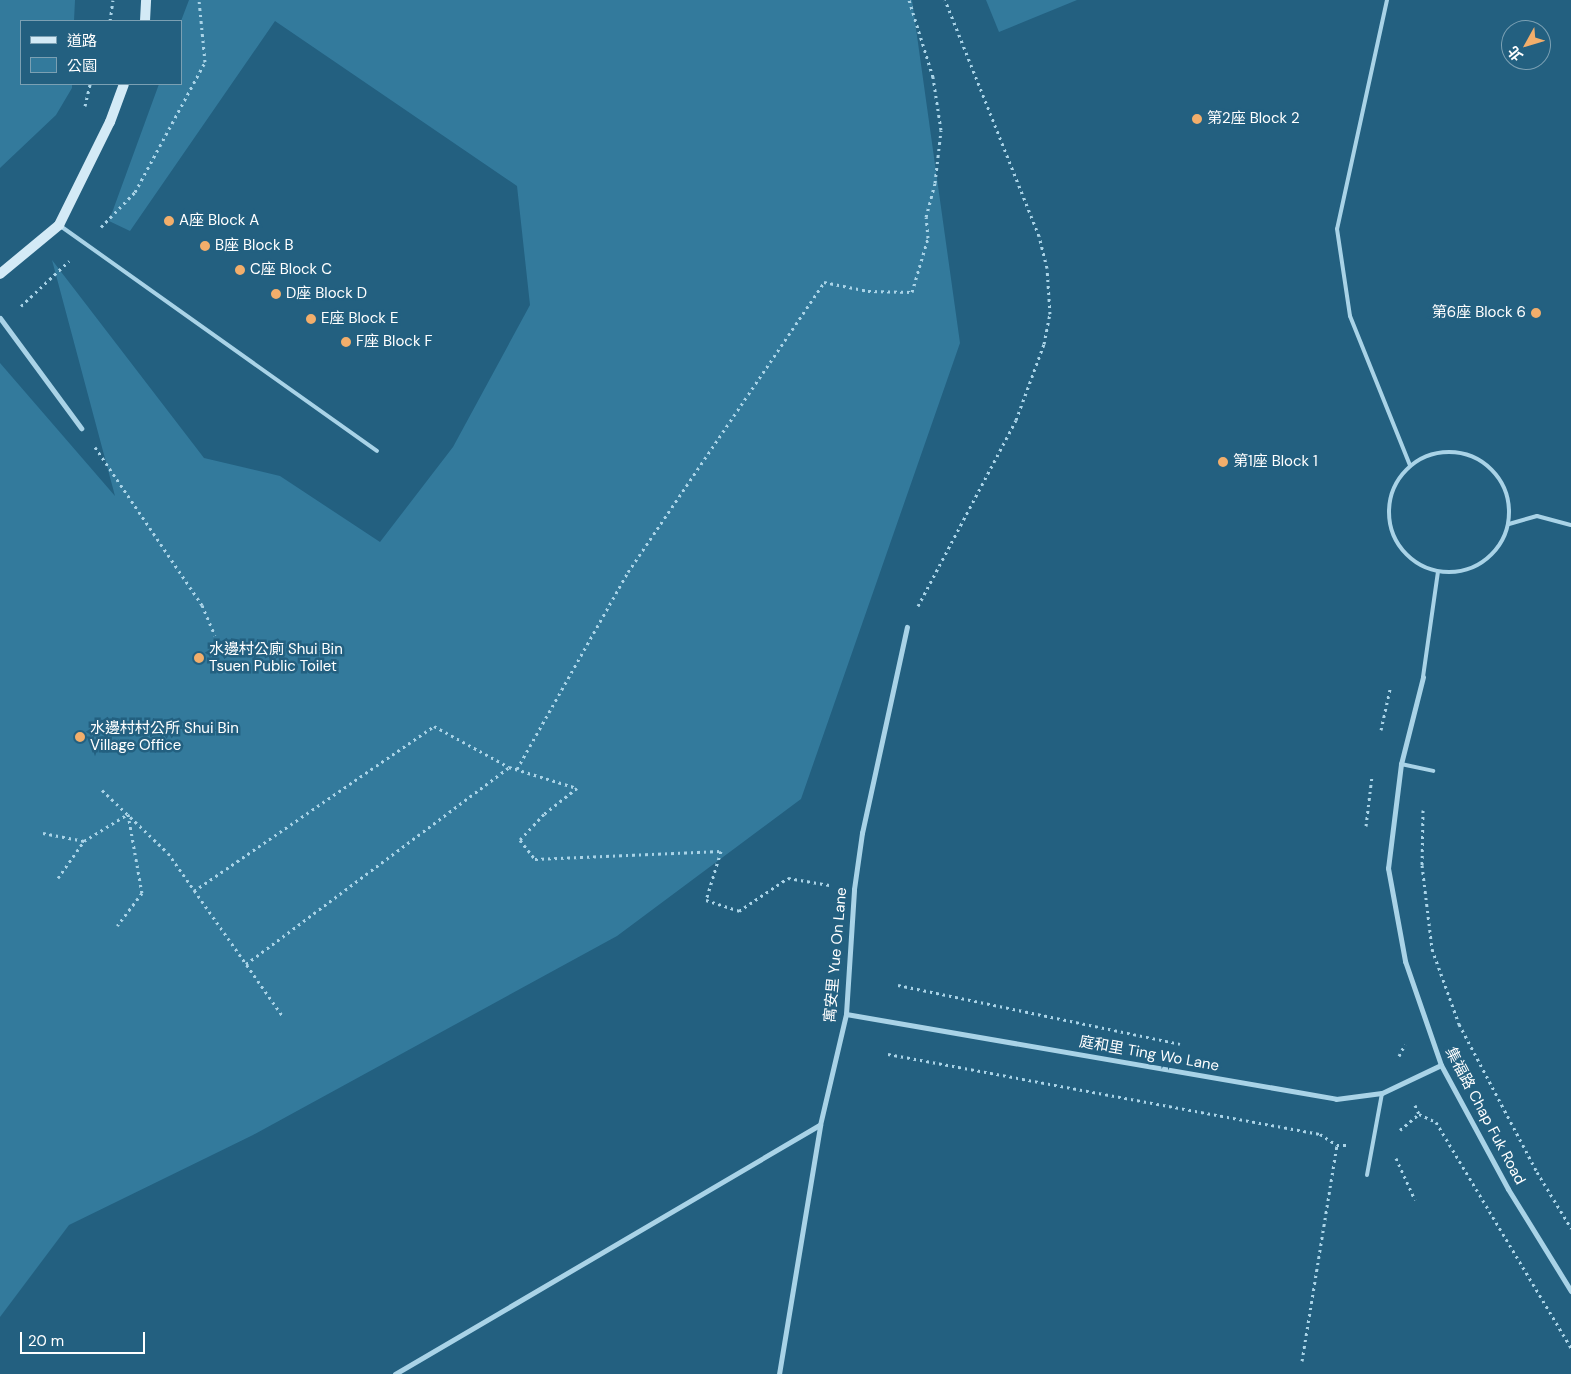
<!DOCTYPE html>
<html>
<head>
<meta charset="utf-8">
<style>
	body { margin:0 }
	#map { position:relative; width:1571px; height:1374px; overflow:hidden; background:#236080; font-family:"DM Sans","Noto Sans TC",sans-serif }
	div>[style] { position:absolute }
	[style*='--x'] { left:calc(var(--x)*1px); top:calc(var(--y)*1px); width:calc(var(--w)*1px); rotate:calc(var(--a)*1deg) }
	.green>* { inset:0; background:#337a9c }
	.path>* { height:3px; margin-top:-1.5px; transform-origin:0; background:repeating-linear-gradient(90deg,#a9d3e7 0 2.5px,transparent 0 6.5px) }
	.lane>* { height:4px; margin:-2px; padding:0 2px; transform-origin:2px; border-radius:2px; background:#a9d3e7 }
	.lane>.ring { margin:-2px; padding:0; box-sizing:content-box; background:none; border:4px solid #a9d3e7; border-radius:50% }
	.street>* { height:5px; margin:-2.5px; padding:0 2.5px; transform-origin:2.5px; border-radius:2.5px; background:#a9d3e7 }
	.secondary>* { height:10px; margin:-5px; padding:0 5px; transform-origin:5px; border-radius:5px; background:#d3eaf6 }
	.dots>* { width:14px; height:14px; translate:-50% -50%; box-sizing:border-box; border:2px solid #236080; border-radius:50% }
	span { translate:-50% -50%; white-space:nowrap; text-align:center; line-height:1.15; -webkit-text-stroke:5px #236080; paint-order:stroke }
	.poi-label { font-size:15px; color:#fff }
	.left { translate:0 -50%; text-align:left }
	.right { translate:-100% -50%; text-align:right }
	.street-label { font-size:15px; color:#fff }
	.legend { position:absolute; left:20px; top:20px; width:162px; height:65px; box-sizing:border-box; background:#236080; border:1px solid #7ba0b3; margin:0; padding:6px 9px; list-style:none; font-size:15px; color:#fff }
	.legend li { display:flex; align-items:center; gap:10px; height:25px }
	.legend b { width:25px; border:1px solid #7ba0b3 }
	.north { position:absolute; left:1501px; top:20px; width:50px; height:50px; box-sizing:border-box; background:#236080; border:1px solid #7ba0b3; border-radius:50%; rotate:231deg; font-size:14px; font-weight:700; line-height:20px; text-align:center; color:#fff }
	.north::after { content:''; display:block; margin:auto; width:18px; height:22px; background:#f2ae6b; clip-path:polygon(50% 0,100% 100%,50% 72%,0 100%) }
	.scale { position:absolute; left:20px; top:1332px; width:125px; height:22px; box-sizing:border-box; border:2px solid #fff; border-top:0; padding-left:6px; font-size:15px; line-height:18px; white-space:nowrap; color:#fff; -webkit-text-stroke:4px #236080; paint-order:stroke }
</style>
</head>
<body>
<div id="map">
	<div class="green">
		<div style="clip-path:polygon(0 0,75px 0,74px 21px,21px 21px,21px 84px,72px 84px,72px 88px,56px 115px,0 168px)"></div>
		<div style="clip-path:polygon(189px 0,912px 0,960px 343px,801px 799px,617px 936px,253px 1135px,69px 1225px,0 1317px,0 363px,115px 496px,52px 260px,204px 458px,280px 476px,380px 542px,453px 447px,530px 305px,517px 186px,275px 21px,130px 231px,109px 221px,159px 84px,181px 84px,181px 21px)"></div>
		<div style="clip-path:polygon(986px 0,1077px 0,999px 32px)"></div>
	</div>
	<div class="path">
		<div style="--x:110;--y:21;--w:21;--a:-82"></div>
		<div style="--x:85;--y:106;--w:23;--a:-77"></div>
		<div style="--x:101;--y:227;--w:49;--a:-45.8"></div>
		<div style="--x:135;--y:192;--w:148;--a:-61.7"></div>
		<div style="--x:205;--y:62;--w:62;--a:-95.5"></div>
		<div style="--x:21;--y:306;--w:66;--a:-43.2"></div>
		<div style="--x:95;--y:447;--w:191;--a:55.9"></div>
		<div style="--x:202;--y:605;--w:33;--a:67"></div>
		<div style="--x:918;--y:606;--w:210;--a:-62.2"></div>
		<div style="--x:1016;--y:420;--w:81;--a:-69.8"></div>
		<div style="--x:1044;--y:344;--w:31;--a:-79"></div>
		<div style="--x:1050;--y:314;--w:46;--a:-93.7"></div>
		<div style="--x:1047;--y:268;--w:33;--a:-104"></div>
		<div style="--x:1039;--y:236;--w:254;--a:-111.7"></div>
		<div style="--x:1381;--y:730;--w:42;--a:-77.6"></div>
		<div style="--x:517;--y:769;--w:226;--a:-60.6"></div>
		<div style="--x:628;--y:572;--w:350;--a:-55.9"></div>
		<div style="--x:824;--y:282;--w:45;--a:11.6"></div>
		<div style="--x:868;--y:291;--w:44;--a:1.3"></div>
		<div style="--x:912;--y:292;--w:56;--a:-73.5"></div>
		<div style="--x:928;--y:238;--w:21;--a:-95"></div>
		<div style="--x:926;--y:217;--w:35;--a:-75"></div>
		<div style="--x:935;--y:183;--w:53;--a:-83.5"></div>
		<div style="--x:941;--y:130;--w:54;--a:-98.6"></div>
		<div style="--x:933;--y:77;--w:81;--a:-107.3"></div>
		<div style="--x:577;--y:788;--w:42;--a:141.8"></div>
		<div style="--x:544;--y:814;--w:35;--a:133"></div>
		<div style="--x:520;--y:840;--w:24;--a:52"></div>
		<div style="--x:535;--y:859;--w:186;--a:-2.5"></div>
		<div style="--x:721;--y:851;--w:51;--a:107"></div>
		<div style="--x:706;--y:900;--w:35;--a:18"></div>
		<div style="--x:739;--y:911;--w:59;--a:-34"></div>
		<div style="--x:788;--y:878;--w:42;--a:9.7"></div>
		<div style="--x:102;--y:790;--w:91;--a:43.7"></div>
		<div style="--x:168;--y:853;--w:198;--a:54.9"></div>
		<div style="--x:1423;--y:810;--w:55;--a:91"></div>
		<div style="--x:1422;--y:865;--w:85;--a:83.2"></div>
		<div style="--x:1432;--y:949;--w:80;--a:70.2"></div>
		<div style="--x:1459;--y:1024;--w:167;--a:62.2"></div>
		<div style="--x:1537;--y:1172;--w:66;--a:58.7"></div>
		<div style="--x:1366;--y:826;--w:50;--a:-83.2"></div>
		<div style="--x:43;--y:833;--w:42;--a:11"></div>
		<div style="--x:58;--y:878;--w:45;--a:-54.9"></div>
		<div style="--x:84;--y:841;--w:52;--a:-31.5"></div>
		<div style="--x:128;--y:814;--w:80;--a:80"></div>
		<div style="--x:142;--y:893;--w:41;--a:127.1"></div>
		<div style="--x:194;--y:891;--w:291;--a:-34.5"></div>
		<div style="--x:434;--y:726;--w:85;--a:28.7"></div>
		<div style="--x:509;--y:767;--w:71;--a:17.2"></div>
		<div style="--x:246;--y:964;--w:329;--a:-36.8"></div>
		<div style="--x:898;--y:985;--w:288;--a:11.8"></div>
		<div style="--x:888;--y:1054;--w:439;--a:10.5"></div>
		<div style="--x:1320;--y:1134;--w:20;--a:33"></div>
		<div style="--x:1337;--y:1145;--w:12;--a:0"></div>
		<div style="--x:1399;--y:1056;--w:13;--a:-63"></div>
		<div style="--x:1415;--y:1105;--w:10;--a:66"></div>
		<div style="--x:1419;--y:1114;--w:19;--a:25"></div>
		<div style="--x:1436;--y:1122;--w:263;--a:59.1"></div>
		<div style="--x:1400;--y:1130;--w:25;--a:-40"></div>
		<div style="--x:1396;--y:1158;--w:46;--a:65.7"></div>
		<div style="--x:1302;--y:1361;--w:219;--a:-80.8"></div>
	</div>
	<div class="lane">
		<div style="--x:1387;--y:0;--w:234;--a:102.3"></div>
		<div style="--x:1337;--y:229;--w:88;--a:81.5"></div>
		<div style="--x:1350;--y:316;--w:161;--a:68.1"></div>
		<div style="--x:59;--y:225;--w:390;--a:35.4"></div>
		<div class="ring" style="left:1389px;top:452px;width:116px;height:116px"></div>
		<div style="--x:1509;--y:524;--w:29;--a:-16"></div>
		<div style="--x:1537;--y:516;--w:35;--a:15"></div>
		<div style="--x:1423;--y:677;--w:106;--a:-81.9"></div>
		<div style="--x:1401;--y:764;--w:33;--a:12"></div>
		<div style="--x:1367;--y:1175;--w:83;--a:-79.6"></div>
	</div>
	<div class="street">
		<div style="--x:0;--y:318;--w:137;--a:53.6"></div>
		<div style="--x:1423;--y:677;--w:90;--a:104.2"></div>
		<div style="--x:1401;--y:764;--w:105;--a:97.1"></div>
		<div style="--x:1388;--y:868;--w:95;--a:79.6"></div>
		<div style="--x:1405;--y:961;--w:110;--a:70.9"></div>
		<div style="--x:1441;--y:1065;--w:141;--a:61.6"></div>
		<div style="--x:1508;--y:1189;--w:120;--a:58.3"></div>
		<div style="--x:846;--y:1014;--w:497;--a:9.8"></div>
		<div style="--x:1336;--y:1099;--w:46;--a:-7.4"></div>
		<div style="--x:1382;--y:1093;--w:65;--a:-25.4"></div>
		<div style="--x:395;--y:1374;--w:493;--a:-30.4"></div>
		<div style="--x:779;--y:1374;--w:252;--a:-80.6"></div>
		<div style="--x:820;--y:1125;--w:114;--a:-76.8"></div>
		<div style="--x:846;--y:1014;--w:125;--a:-86.3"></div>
		<div style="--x:854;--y:889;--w:57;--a:-81.9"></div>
		<div style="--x:862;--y:833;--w:211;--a:-77.7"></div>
	</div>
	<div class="secondary">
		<div style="--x:145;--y:21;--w:21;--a:-87"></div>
		<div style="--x:0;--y:274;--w:77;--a:-39.7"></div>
		<div style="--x:59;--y:225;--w:115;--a:-63.7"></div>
		<div style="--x:110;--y:122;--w:40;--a:-69.8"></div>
	</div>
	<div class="dots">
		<div style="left:1197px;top:119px;background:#f2ae6b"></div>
		<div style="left:169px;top:221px;background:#f2ae6b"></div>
		<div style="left:205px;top:246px;background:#f2ae6b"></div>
		<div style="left:240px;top:270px;background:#f2ae6b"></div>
		<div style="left:276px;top:294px;background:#f2ae6b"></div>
		<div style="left:1536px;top:313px;background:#f2ae6b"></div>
		<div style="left:311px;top:319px;background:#f2ae6b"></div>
		<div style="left:346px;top:342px;background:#f2ae6b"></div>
		<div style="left:1223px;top:462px;background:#f2ae6b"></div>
		<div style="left:199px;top:658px;background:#f2ae6b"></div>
		<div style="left:80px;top:737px;background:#f2ae6b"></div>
	</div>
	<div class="poi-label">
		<span class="left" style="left:1207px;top:119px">第2座 Block 2</span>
		<span class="left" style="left:179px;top:221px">A座 Block A</span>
		<span class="left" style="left:215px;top:246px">B座 Block B</span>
		<span class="left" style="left:250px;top:270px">C座 Block C</span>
		<span class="left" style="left:286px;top:294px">D座 Block D</span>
		<span class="right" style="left:1526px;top:313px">第6座 Block 6</span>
		<span class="left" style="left:321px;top:319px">E座 Block E</span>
		<span class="left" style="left:356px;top:342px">F座 Block F</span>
		<span class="left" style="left:1233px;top:462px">第1座 Block 1</span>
		<span class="left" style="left:209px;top:658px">水邊村公廁 Shui Bin<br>Tsuen Public Toilet</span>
		<span class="left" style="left:90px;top:737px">水邊村村公所 Shui Bin<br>Village Office</span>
	</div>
	<div class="street-label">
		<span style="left:836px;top:955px;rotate:-85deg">寓安里 Yue On Lane</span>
		<span style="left:1149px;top:1054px;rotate:10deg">庭和里 Ting Wo Lane</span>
		<span style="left:1485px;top:1116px;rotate:62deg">集福路 Chap Fuk Road</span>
	</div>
	<ul class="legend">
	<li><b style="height:6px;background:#d3eaf6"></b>道路</li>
	<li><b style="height:14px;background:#337a9c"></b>公園</li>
	</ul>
	<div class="north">北</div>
	<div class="scale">20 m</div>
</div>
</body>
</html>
